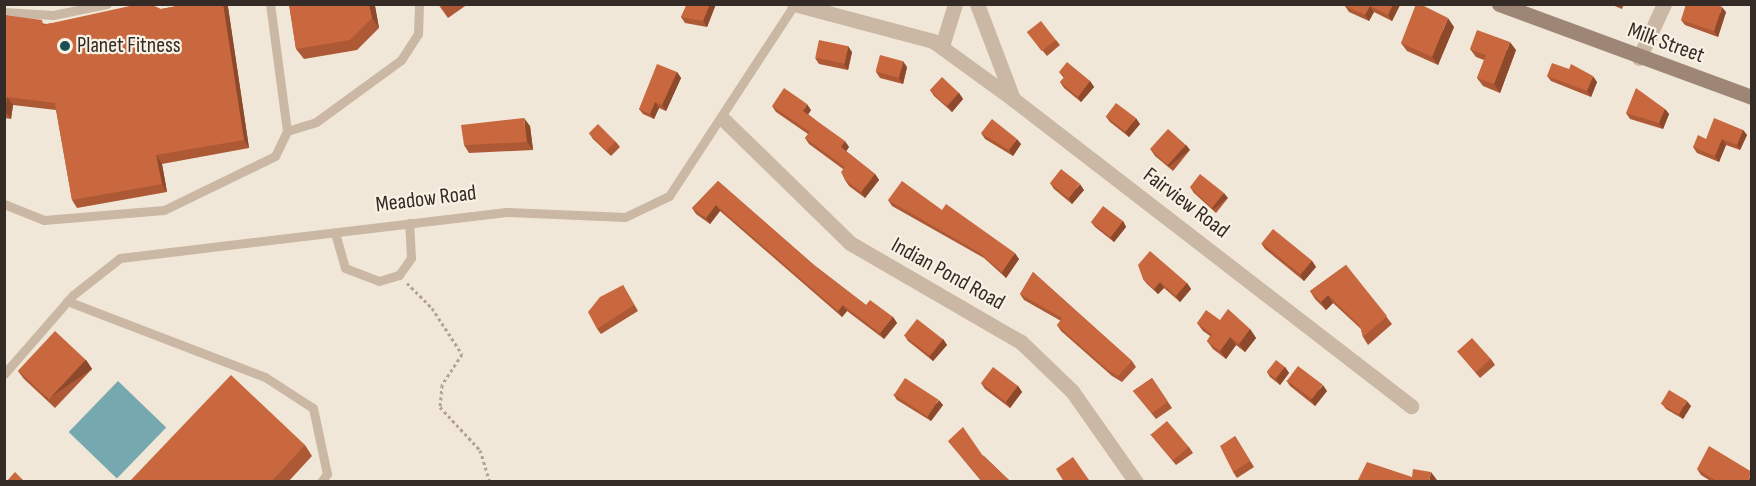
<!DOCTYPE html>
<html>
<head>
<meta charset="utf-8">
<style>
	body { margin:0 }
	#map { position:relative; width:1756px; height:486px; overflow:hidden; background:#f1e7d8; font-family:"Sofia Sans Condensed",sans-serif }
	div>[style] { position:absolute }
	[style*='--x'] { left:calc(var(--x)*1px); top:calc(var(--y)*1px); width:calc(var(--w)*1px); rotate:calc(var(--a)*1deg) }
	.water>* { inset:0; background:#76a9af; transform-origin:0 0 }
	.path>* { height:3px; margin-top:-1.5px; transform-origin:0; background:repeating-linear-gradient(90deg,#b5a18e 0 3px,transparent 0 6px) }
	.lane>* { height:9px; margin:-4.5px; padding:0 4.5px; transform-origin:4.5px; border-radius:4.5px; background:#cab7a4 }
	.street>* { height:15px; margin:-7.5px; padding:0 7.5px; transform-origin:7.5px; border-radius:7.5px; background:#cab7a4 }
	.secondary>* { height:15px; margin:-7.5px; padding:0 7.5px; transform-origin:7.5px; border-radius:7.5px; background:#9d8675 }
	.wall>* { inset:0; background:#ad5935 }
	.shaded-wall>* { inset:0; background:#8d492b; transform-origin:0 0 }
	.building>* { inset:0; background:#c9683e; transform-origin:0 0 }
	.dots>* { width:16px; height:16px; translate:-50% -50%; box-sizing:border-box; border:3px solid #f9f1e4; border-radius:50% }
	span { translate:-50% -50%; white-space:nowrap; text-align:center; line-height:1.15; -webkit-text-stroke:4.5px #f9f1e4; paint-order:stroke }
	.street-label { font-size:22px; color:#352b26 }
	.poi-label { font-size:22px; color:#352b26 }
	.left { translate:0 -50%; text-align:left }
	.frame { position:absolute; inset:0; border:6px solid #352b26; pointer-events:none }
</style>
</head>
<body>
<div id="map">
	<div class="water">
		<div style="left:118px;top:381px;width:67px;height:71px;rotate:44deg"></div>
	</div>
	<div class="path">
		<div style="--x:407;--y:283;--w:35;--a:45"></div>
		<div style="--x:432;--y:308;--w:55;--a:56.9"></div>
		<div style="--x:462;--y:354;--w:37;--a:123"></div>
		<div style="--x:442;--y:385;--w:22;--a:95"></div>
		<div style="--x:440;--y:407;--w:59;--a:47.1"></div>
		<div style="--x:480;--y:450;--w:34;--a:73"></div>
	</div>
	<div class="lane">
		<div style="--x:4;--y:12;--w:49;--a:3.5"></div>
		<div style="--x:53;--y:15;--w:55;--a:-11.5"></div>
		<div style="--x:287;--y:131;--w:30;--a:-17"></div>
		<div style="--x:316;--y:122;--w:105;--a:-36.1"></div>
		<div style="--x:401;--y:60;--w:31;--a:-57"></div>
		<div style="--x:418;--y:34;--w:30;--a:-88"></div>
		<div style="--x:4;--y:204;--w:43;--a:21.8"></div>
		<div style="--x:44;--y:220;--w:120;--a:-4.8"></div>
		<div style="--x:164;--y:210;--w:123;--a:-25.9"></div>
		<div style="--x:275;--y:156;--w:28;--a:-64"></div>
		<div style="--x:287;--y:131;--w:128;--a:-97.6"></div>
		<div style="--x:335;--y:233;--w:36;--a:74"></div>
		<div style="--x:345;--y:268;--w:36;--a:21"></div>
		<div style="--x:379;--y:281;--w:21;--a:-17"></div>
		<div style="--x:399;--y:275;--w:21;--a:-55"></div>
		<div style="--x:411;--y:258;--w:35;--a:-93"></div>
		<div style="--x:67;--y:301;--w:212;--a:21"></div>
		<div style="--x:265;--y:377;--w:57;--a:32.9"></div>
		<div style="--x:313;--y:408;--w:67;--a:78"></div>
		<div style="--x:327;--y:474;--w:10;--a:127"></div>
		<div style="--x:4;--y:374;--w:105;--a:-48.9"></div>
		<div style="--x:73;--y:295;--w:60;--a:-38.2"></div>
		<div style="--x:120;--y:258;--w:389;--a:-6.8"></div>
		<div style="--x:506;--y:212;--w:119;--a:2.4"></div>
		<div style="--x:625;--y:217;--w:49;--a:-25.5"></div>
		<div style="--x:669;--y:196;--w:225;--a:-56.8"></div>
	</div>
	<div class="street">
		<div style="--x:794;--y:4;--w:144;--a:14.9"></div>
		<div style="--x:933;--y:41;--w:99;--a:35.9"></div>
		<div style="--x:977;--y:4;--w:102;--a:69.2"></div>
		<div style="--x:1013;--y:99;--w:503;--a:37.65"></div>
		<div style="--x:942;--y:46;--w:44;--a:-72.8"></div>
		<div style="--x:1639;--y:58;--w:60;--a:-65.2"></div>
		<div style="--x:723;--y:119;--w:177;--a:44.3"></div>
		<div style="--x:850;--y:243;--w:198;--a:30.1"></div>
		<div style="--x:1021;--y:342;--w:71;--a:43.9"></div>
		<div style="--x:1072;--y:391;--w:111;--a:54.9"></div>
	</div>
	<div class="secondary">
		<div style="--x:1499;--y:4;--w:270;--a:20.2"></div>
	</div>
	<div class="wall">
		<div style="clip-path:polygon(188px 4px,226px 4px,228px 7px,249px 148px,162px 164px,167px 192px,77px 208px,72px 200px,56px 110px,13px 105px,11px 119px,4px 118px,4px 15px,46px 24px,161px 9px)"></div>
		<div style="clip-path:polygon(289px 4px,383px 4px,375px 6px,379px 28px,357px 50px,304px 59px,296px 49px)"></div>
		<div style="clip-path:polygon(438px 4px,468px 4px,448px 18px)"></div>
		<div style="clip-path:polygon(687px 4px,716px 4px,707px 27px,685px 23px,681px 17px)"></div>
		<div style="clip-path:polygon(1610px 4px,1624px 4px,1622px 9px)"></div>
		<div style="clip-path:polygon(1400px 5px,1392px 21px,1374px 12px,1369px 21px,1349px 12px,1345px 6px)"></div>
		<div style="clip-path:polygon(1726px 12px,1718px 37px,1685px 25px,1681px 20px)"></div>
		<div style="clip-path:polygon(1454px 27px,1438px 65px,1407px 51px,1401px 43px)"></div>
		<div style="clip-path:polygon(1027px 32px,1056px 40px,1060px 45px,1047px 56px)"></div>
		<div style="clip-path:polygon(1470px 49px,1516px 50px,1500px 93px,1483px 86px,1477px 78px,1484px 60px,1476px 57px)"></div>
		<div style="clip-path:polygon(852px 52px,848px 70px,819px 64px,815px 58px)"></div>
		<div style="clip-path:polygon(907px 67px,903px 84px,880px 78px,876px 72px)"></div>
		<div style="clip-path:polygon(1569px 69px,1597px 82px,1591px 97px,1551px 81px,1547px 76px)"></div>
		<div style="clip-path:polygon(677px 72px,681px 78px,666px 111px,659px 108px,654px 119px,643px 114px,639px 109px)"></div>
		<div style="clip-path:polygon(1059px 72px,1090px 81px,1094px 87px,1081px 102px,1064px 88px,1060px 82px,1064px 78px)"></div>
		<div style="clip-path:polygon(930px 90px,959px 93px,963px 99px,952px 112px,934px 96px)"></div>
		<div style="clip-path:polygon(772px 106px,811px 110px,808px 114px,849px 147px,846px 151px,875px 174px,879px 180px,865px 198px,849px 186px,845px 180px,843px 169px,809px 144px,805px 138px,808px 134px,776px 112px)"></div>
		<div style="clip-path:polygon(1665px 109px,1669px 114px,1663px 129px,1630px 119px,1626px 113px)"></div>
		<div style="clip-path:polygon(1106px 117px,1140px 124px,1129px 137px,1110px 122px)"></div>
		<div style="clip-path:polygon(530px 126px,533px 150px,469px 153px,464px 145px)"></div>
		<div style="clip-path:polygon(1743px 130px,1747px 135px,1740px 150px,1726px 145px,1719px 162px,1697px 153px,1693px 147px,1706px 139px)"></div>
		<div style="clip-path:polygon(589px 133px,616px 142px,620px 147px,611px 156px,593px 139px)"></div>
		<div style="clip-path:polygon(981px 133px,1021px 144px,1013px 156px,985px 139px)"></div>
		<div style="clip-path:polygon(1186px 145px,1190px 150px,1173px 171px,1155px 156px,1151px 150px)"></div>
		<div style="clip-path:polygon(718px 181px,814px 265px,866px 305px,893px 317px,897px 323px,884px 339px,847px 311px,842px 317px,720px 211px,710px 224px,696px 214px,692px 208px)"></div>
		<div style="clip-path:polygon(1050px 183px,1084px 190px,1072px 204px,1054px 189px)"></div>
		<div style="clip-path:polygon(1190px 187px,1228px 198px,1216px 213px,1194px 193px)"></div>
		<div style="clip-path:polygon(888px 200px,942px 210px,1019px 259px,1006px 278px,984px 258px,892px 206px)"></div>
		<div style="clip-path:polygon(1123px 221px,1126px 227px,1114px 242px,1095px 227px,1091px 222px)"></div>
		<div style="clip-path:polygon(1261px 243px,1312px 261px,1316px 267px,1304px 281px,1265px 249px)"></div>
		<div style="clip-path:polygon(1346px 265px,1392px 324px,1368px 345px,1363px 337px,1361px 329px,1333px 303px,1326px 310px,1315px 299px,1310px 291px)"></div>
		<div style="clip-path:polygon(1033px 272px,1132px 361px,1136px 367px,1122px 382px,1112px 376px,1061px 331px,1057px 325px,1061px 321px,1024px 300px,1020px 294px)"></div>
		<div style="clip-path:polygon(1143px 279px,1187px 283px,1191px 289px,1180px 302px,1164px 288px,1158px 294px,1147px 284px)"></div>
		<div style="clip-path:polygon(623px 285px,638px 311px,601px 334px,597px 329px)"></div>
		<div style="clip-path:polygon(1220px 320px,1250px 329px,1256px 338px,1245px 352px,1236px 345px,1226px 359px,1213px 349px,1207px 341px,1210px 336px,1203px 331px,1197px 323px)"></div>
		<div style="clip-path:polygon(904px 335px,943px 339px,947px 345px,933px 361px,908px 341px)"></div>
		<div style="clip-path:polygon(1457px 351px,1491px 359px,1495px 365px,1480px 378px)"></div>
		<div style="clip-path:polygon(86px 360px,92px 369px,55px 408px,24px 379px,18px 371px)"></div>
		<div style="clip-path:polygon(1285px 367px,1289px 373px,1280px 385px,1270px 377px,1267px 372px)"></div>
		<div style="clip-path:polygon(1152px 378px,1172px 408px,1156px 419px,1133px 391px)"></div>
		<div style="clip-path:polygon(1286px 380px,1327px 391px,1315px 406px,1290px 386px)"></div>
		<div style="clip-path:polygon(981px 383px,1018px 386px,1022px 392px,1010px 408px,985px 389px)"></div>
		<div style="clip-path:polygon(893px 394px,943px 405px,931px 421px,897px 400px)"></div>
		<div style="clip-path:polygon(1662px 404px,1691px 406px,1683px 419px,1666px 409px)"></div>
		<div style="clip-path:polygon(1150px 434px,1189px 447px,1193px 453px,1176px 465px)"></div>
		<div style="clip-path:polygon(1235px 436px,1254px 467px,1237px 478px,1233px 472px)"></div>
		<div style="clip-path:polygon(948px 441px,984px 456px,1011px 482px,982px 482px)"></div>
		<div style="clip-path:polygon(305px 445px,312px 456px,288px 482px,129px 482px)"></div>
		<div style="clip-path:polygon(1697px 469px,1752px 482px,1712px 482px,1701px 475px)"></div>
	</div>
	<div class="shaded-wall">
		<div style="clip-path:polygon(223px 4px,226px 4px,228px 7px,249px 148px,244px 140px)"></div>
		<div style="clip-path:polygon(369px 4px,374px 4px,375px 6px,379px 28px,372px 18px)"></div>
		<div style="clip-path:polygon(710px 4px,716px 4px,707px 27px,703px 21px)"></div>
		<div style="clip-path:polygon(1393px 4px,1400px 5px,1392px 21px,1388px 15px)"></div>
		<div style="clip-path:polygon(1370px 6px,1374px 12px,1369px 21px,1365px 15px)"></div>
		<div style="clip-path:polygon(1722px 7px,1726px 12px,1718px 37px,1714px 31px)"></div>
		<div style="clip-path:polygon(1448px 18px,1454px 27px,1438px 65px,1432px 57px)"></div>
		<div style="clip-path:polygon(1510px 42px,1516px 50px,1500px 93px,1494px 84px)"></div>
		<div style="clip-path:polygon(848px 46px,852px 52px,848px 70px,844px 64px)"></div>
		<div style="clip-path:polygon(903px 61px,907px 67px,903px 84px,899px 78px)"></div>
		<div style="clip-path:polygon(677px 72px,681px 78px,666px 111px,662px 105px)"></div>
		<div style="clip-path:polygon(1593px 76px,1597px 82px,1591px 97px,1587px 91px)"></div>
		<div style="clip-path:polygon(1090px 81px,1094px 87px,1081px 102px,1078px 97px)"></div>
		<div style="clip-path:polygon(959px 93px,963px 99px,952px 112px,948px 106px)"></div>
		<div style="clip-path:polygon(7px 97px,13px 105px,11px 119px,5px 111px)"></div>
		<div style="clip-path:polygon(655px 102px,659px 108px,654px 119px,650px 114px)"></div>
		<div style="clip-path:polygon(807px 104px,811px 110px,807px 116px,803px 111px)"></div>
		<div style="clip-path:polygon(1665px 109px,1669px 114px,1663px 129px,1659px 123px)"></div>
		<div style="clip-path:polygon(524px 118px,530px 126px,533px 150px,527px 142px)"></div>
		<div style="clip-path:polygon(1136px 118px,1140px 124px,1129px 137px,1125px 132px)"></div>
		<div style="clip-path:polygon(1743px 130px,1747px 135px,1740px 150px,1737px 145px)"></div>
		<div style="clip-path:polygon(1017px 139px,1021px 144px,1013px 156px,1009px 150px)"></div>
		<div style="clip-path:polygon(1722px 139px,1726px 145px,1719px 162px,1715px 156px)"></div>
		<div style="clip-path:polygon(845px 141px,849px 147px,845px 153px,841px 147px)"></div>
		<div style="left:1186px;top:145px;width:6px;height:27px;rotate:51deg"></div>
		<div style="clip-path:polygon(156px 155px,162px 164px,167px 192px,162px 184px)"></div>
		<div style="clip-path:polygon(875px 174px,879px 180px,865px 198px,861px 192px)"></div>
		<div style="clip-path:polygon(1080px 184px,1084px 190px,1072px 204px,1069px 198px)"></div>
		<div style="left:1224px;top:193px;width:6px;height:19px;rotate:51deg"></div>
		<div style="clip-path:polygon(716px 205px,720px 211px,710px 224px,706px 218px)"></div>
		<div style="clip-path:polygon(1123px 221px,1126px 227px,1114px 242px,1110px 237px)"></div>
		<div style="clip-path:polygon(1015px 253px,1019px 259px,1006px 278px,1002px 272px)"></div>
		<div style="clip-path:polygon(1312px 261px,1316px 267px,1304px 281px,1300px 275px)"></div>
		<div style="clip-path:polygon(1160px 282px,1164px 288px,1158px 294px,1154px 289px)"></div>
		<div style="clip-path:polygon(1187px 283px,1191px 289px,1180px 302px,1176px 296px)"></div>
		<div style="clip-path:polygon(1328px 295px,1333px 303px,1326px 310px,1321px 302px)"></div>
		<div style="clip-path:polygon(843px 305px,847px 311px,842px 317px,838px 311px)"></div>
		<div style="clip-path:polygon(893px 317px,897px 323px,884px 339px,880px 333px)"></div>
		<div style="clip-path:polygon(1250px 329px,1256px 338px,1245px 352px,1239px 344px)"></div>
		<div style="clip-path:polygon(1230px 337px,1236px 345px,1226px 359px,1220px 351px)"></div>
		<div style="clip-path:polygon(943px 339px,947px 345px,933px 361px,929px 356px)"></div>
		<div style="left:86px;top:360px;width:11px;height:54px;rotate:56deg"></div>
		<div style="clip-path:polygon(1285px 367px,1289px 373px,1280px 385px,1276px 379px)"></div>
		<div style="clip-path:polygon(1323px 385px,1327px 391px,1315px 406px,1311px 400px)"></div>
		<div style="clip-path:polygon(1018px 386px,1022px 392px,1010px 408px,1006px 402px)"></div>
		<div style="clip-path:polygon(939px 400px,943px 405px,931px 421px,927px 416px)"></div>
		<div style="clip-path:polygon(1687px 401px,1691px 406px,1683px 419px,1679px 414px)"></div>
		<div style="clip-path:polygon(1431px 472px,1437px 480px,1436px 482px,1429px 482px)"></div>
		<div style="clip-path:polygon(1752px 473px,1752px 482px,1747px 482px)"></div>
	</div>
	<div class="building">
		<div style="clip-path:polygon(139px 4px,150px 4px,161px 9px,188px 4px,223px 4px,244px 140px,156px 155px,162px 184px,72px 200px,55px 103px,7px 97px,4px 111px,4px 15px,42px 20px,43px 25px)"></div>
		<div style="clip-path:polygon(289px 4px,369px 4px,372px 18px,350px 40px,296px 49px)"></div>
		<div style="clip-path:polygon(439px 4px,446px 4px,441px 8px)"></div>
		<div style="clip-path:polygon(687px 4px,710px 4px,703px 21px,681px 17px)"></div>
		<div style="clip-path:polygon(1346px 4px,1393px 4px,1388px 15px,1370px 6px,1365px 15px,1345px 6px)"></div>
		<div style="clip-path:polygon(1416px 4px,1420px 4px,1448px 18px,1432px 57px,1401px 43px)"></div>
		<div style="clip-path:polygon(1686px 4px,1717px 4px,1722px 7px,1714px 31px,1681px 20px)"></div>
		<div style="left:1041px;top:21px;width:24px;height:18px;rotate:52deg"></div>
		<div style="clip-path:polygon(1477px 30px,1510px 42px,1494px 84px,1477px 78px,1486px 55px,1470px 49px)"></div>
		<div style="left:819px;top:40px;width:30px;height:18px;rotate:12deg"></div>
		<div style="left:880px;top:55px;width:24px;height:17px;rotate:15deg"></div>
		<div style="clip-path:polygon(1067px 62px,1090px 81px,1078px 97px,1060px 82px,1065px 76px,1059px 72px)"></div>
		<div style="clip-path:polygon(1552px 63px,1569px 69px,1571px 64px,1593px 76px,1587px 91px,1547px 76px)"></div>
		<div style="clip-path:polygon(657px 64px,677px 72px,662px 105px,655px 102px,650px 114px,639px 109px)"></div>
		<div style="left:942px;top:77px;width:23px;height:18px;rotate:43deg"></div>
		<div style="clip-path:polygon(784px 88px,807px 104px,803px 111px,845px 141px,841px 147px,875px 174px,861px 192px,845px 180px,841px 172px,845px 167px,805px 138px,810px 132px,772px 106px)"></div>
		<div style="clip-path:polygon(1636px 88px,1665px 109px,1659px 123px,1626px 113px)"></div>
		<div style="left:1116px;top:103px;width:25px;height:17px;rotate:37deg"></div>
		<div style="clip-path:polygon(524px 118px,527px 142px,464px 145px,461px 125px)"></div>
		<div style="clip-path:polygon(1714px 118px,1743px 130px,1737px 145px,1722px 139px,1715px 156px,1693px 147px,1698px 135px,1706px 139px)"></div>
		<div style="clip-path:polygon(992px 119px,1017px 139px,1009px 150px,981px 133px)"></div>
		<div style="left:598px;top:124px;width:25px;height:13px;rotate:45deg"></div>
		<div style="left:1168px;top:129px;width:24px;height:27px;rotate:42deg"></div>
		<div style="left:1061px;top:169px;width:24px;height:18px;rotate:38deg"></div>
		<div style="clip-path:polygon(1200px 174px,1224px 193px,1212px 208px,1190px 187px)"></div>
		<div style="clip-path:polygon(718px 181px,814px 265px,866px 305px,870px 300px,893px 317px,880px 333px,843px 305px,838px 311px,716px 205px,706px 218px,692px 208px)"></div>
		<div style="clip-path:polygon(902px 181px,942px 210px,946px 204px,1015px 253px,1002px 272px,980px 253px,888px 200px)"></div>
		<div style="left:1103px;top:206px;width:25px;height:20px;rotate:37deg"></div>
		<div style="left:1273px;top:229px;width:50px;height:18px;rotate:39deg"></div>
		<div style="clip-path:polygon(1150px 251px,1187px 283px,1176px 296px,1160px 282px,1154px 289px,1143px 279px,1138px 265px)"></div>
		<div style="clip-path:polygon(1346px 265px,1387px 316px,1363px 337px,1360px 326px,1328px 295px,1321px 302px,1310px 291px)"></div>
		<div style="clip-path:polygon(1033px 272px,1132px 361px,1118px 376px,1108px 370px,1057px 325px,1062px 318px,1020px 294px)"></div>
		<div style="clip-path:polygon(623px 285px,634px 305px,597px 329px,588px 312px,600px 297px)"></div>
		<div style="clip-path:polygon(1228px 309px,1250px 329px,1239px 344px,1230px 337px,1220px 351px,1207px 341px,1212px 334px,1197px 323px,1206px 310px,1220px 320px)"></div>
		<div style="left:917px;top:319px;width:33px;height:21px;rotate:38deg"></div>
		<div style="left:55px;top:331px;width:42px;height:54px;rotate:43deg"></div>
		<div style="left:1472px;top:338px;width:28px;height:20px;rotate:48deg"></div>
		<div style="left:1276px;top:360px;width:11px;height:15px;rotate:38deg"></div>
		<div style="left:1298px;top:366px;width:31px;height:18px;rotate:37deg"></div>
		<div style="left:993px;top:367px;width:31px;height:20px;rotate:37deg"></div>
		<div style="clip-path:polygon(231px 375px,305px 445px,271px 482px,129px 482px)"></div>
		<div style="left:905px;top:378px;width:40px;height:20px;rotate:33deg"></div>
		<div style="clip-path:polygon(1152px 378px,1168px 402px,1152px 413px,1133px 391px)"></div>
		<div style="left:1669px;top:390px;width:21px;height:16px;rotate:31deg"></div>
		<div style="left:1167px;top:421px;width:34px;height:21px;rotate:50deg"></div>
		<div style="clip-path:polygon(963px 427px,983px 456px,1011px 482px,983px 482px,948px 441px)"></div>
		<div style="clip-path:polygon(1235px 436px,1250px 461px,1233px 472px,1220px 446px)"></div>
		<div style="clip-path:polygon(1709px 446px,1752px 472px,1747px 482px,1718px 482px,1697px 469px)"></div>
		<div style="clip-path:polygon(1073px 457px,1089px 480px,1088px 482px,1064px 482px,1056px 469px)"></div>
		<div style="clip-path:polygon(1367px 462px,1412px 477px,1413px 469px,1431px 472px,1429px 482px,1357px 482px)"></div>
		<div style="clip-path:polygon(15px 472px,25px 482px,6px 482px)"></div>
	</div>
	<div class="dots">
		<div style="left:65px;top:46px;background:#1b4f57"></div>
	</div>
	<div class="street-label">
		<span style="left:1666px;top:43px;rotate:20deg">Milk Street</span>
		<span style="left:426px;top:199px;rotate:-7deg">Meadow Road</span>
		<span style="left:1186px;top:203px;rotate:37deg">Fairview Road</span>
		<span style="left:948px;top:274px;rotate:29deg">Indian Pond Road</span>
	</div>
	<div class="poi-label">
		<span class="left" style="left:77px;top:46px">Planet Fitness</span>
	</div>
	<div class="frame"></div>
</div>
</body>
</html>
